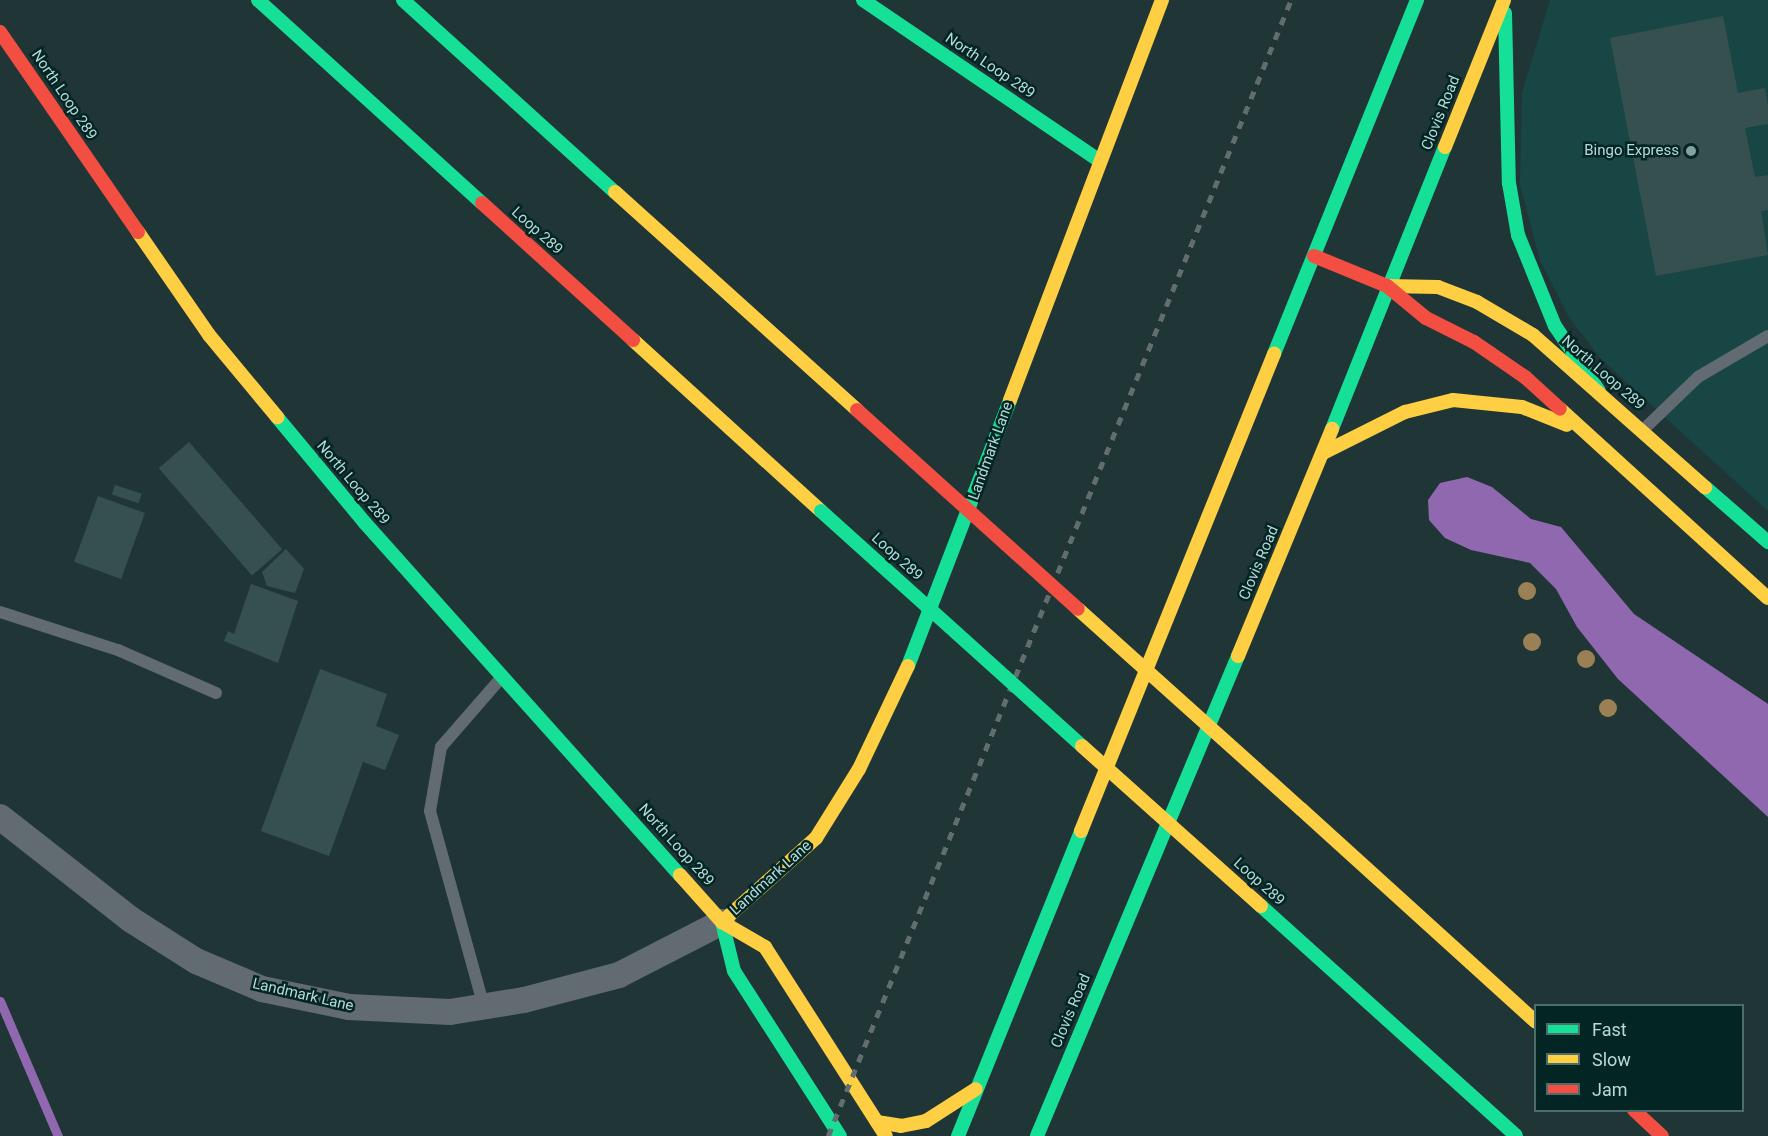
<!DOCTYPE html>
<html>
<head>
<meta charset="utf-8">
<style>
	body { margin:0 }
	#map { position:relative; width:1768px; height:1136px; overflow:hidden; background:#203636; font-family:Roboto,sans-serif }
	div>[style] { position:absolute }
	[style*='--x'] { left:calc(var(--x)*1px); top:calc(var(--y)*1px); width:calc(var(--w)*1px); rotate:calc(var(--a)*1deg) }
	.built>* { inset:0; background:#184644 }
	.water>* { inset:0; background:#9068af }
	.stream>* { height:9px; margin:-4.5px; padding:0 4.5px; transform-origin:4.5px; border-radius:4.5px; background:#9068af }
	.building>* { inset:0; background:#365050; transform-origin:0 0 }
	.lane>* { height:12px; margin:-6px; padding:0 6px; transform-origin:6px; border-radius:6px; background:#626b71 }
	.street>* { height:26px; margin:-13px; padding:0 13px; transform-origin:13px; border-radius:13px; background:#626b71 }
	.fast>* { height:14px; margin:-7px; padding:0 7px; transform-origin:7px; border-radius:7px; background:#16e098 }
	.slow>* { height:14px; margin:-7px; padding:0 7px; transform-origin:7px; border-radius:7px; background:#ffcf43 }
	.jam>* { height:14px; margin:-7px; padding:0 7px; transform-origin:7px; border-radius:7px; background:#f24e42 }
	.rail>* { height:4.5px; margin-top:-2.25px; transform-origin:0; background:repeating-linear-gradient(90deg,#616d6f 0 8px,transparent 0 16px) }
	.fast-bridge>* { height:14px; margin:-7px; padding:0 7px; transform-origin:7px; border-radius:7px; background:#16e098 }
	.slow-bridge>* { height:14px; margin:-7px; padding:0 7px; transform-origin:7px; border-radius:7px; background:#ffcf43 }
	.jam-bridge>* { height:14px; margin:-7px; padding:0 7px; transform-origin:7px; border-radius:7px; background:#f24e42 }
	.trees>* { width:18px; height:18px; margin:-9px; border-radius:50%; background:#9a8054 }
	.dots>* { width:16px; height:16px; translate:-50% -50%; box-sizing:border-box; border:3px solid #032524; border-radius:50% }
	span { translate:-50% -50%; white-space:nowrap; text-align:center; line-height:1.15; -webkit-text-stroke:5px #032524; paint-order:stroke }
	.street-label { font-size:15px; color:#b6dad7 }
	.poi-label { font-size:15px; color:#b6dad7 }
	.right { translate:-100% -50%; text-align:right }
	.legend { position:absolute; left:1534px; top:1004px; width:210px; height:108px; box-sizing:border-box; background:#032524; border:2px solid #4b6d6c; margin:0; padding:8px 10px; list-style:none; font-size:18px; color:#b6dad7 }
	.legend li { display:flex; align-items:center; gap:12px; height:30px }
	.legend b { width:30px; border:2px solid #4b6d6c }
</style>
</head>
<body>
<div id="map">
	<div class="built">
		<div style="clip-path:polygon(1550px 0,1768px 0,1768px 511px,1600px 358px,1569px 317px,1540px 260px,1520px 185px,1522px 93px)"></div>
	</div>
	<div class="water">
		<div style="clip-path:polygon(1467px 477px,1492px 487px,1531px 519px,1561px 527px,1634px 614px,1768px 704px,1768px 817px,1618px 679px,1577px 627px,1556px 589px,1530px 563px,1471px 550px,1445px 538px,1429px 520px,1428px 500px,1440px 483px)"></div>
	</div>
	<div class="stream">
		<div style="--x:0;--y:1001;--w:147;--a:66.8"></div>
	</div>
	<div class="building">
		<div style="clip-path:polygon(1723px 16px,1738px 93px,1765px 88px,1768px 105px,1768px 124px,1745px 128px,1755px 177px,1768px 175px,1768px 210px,1761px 211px,1768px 255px,1656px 276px,1610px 38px)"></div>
		<div style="left:189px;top:442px;width:142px;height:40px;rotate:49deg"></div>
		<div style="left:115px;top:485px;width:28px;height:10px;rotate:18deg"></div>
		<div style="left:98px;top:496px;width:50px;height:70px;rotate:20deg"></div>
		<div style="clip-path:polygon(286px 549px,304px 569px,295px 593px,267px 586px,262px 572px)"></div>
		<div style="clip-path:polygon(251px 584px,298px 601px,278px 663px,224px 641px,228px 631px,234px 634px)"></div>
		<div style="clip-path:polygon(320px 669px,387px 694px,376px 726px,399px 735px,385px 770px,363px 762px,329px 856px,261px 831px)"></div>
	</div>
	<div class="lane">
		<div style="--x:1643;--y:430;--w:76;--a:-43.9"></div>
		<div style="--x:1698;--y:377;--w:81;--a:-30.4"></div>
		<div style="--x:0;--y:612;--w:124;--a:17.9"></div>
		<div style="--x:118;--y:650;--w:107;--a:23.7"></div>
		<div style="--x:484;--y:1007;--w:203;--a:-105.4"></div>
		<div style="--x:430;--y:811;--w:65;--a:-80.2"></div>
		<div style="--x:441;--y:747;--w:91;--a:-49"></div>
	</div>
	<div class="street">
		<div style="--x:0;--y:817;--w:165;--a:38.1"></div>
		<div style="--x:130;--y:919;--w:78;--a:32.5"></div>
		<div style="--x:196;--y:961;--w:72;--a:23"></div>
		<div style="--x:262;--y:989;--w:89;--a:11.7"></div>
		<div style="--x:349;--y:1007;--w:101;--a:2.8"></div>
		<div style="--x:450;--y:1012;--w:75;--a:-9.2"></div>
		<div style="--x:524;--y:1000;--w:98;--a:-14.7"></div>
		<div style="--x:619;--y:975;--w:116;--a:-27.2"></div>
	</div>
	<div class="fast">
		<div style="--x:258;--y:0;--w:302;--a:42.2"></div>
		<div style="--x:403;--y:0;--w:286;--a:42.2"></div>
		<div style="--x:863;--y:0;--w:284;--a:34.2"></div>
		<div style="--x:1505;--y:13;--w:170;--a:88.7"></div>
		<div style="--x:1509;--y:183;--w:53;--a:80.2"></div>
		<div style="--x:1518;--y:235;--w:98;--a:67.9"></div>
		<div style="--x:1555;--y:326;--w:78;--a:55.9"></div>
		<div style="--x:1274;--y:354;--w:382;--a:-68"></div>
		<div style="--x:277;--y:417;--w:138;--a:50.3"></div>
		<div style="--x:365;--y:523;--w:472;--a:48.2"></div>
		<div style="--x:1332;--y:429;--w:304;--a:-68.2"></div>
		<div style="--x:1705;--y:487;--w:84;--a:41.1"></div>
		<div style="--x:908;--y:666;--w:285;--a:-69"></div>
		<div style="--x:1261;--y:906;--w:343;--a:42"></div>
		<div style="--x:722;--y:922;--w:50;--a:76.2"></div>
		<div style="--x:734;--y:971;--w:196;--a:57.3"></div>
		<div style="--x:958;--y:1136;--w:329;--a:-68"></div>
		<div style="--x:1037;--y:1136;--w:520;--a:-67.28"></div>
	</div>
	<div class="slow">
		<div style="--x:1445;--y:147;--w:158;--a:-68.1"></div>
		<div style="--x:615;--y:192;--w:326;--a:42"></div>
		<div style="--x:138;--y:232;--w:125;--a:55.4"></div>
		<div style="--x:209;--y:335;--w:107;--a:50.3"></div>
		<div style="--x:1387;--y:286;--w:51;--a:1.1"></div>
		<div style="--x:1438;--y:287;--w:42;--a:21"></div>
		<div style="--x:1477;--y:302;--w:65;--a:30.5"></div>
		<div style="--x:1533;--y:335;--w:230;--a:41.5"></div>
		<div style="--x:633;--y:340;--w:254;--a:42.3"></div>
		<div style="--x:1010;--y:400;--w:428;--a:-69.2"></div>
		<div style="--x:1560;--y:409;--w:281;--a:42.3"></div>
		<div style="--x:1323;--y:453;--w:92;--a:-26.6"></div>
		<div style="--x:1405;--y:412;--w:49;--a:-14"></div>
		<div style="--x:1453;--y:400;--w:69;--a:5.8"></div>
		<div style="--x:1522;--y:407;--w:48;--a:21.8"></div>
		<div style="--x:1238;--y:656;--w:246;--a:-67.5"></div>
		<div style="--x:1301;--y:809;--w:317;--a:42.2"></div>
		<div style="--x:1081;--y:831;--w:515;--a:-67.97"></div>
		<div style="--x:680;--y:875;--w:63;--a:48.2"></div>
		<div style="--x:722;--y:922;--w:50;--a:30.2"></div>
		<div style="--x:765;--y:947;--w:224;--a:57.4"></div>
		<div style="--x:722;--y:922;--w:126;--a:-41.8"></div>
		<div style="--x:816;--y:838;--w:81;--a:-58.1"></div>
		<div style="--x:859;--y:769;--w:114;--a:-64.6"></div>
		<div style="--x:877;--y:1122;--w:24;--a:9"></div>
		<div style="--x:901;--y:1126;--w:25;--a:-11"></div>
		<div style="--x:926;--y:1121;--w:59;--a:-32.6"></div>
	</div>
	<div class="jam">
		<div style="--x:0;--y:32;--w:243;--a:55.4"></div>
		<div style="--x:482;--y:203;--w:204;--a:42.2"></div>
		<div style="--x:1314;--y:256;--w:79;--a:22.3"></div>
		<div style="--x:1387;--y:286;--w:50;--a:39.4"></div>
		<div style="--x:1426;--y:318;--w:54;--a:26.6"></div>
		<div style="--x:1474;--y:342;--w:62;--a:34.5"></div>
		<div style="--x:1525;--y:377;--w:47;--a:42.4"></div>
		<div style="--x:1634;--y:1110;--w:38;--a:43"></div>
	</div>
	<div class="rail">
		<div style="--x:828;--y:1136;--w:1227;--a:-67.83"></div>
	</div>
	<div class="fast-bridge">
		<div style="--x:821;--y:511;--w:351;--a:42"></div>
	</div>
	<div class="slow-bridge">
		<div style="--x:1078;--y:609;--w:300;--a:41.9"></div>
		<div style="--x:1082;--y:746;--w:240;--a:41.8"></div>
	</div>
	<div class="jam-bridge">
		<div style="--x:857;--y:410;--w:297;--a:42"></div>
	</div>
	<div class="trees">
		<div style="left:1527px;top:591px"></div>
		<div style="left:1532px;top:642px"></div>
		<div style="left:1586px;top:659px"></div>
		<div style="left:1608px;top:708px"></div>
	</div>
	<div class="dots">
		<div style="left:1691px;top:151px;background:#82a19f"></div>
	</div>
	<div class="street-label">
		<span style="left:990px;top:66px;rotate:34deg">North Loop 289</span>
		<span style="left:64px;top:95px;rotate:56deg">North Loop 289</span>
		<span style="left:1441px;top:113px;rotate:-68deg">Clovis Road</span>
		<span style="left:537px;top:231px;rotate:42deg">Loop 289</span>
		<span style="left:1603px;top:373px;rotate:41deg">North Loop 289</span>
		<span style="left:991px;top:451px;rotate:-70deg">Landmark Lane</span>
		<span style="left:353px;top:483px;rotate:50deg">North Loop 289</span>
		<span style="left:897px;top:557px;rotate:42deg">Loop 289</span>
		<span style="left:1259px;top:563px;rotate:-67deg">Clovis Road</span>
		<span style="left:676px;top:845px;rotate:48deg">North Loop 289</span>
		<span style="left:771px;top:878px;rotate:-42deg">Landmark Lane</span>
		<span style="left:1259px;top:882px;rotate:42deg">Loop 289</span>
		<span style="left:303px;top:995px;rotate:13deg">Landmark Lane</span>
		<span style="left:1071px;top:1011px;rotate:-67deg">Clovis Road</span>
	</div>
	<div class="poi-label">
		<span class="right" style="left:1679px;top:151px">Bingo Express</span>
	</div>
	<ul class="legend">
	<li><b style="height:8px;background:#16e098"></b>Fast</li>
	<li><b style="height:8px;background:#ffcf43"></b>Slow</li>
	<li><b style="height:8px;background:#f24e42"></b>Jam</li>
	</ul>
</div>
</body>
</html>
